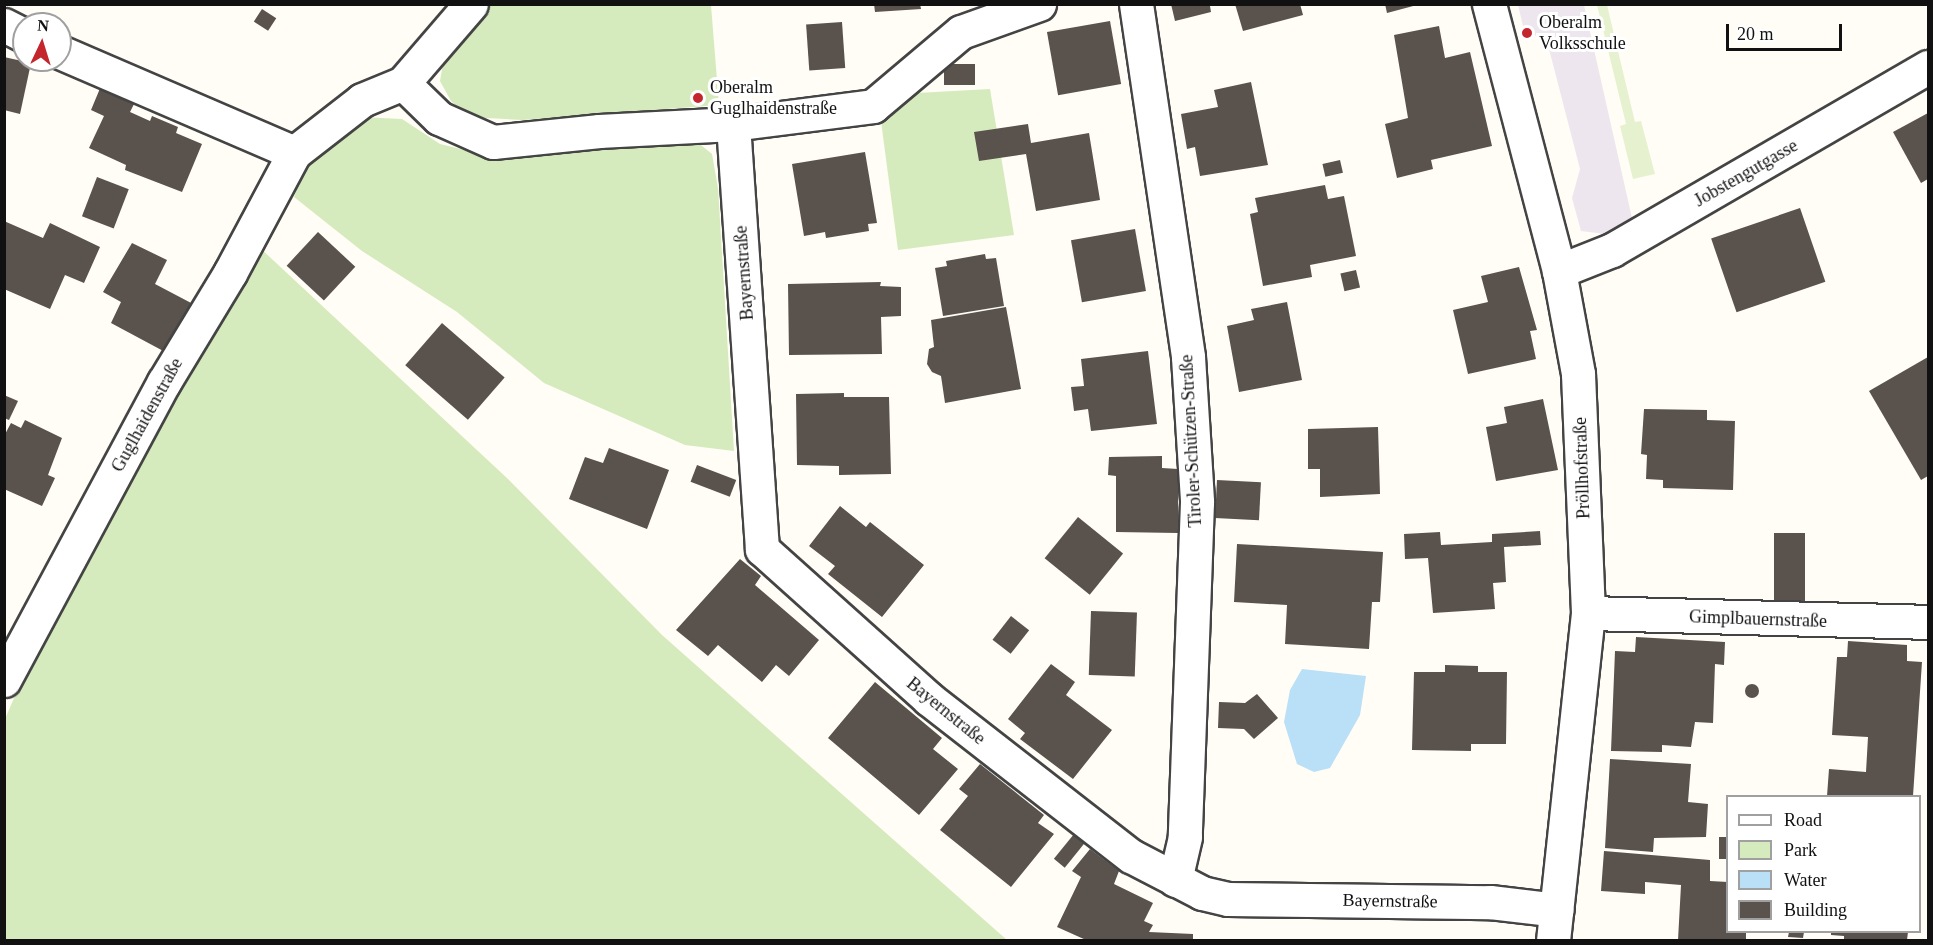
<!DOCTYPE html>
<html>
<head>
<meta charset="utf-8">
<style>
	body { margin:0 }
	#map { position:relative; width:1933px; height:945px; overflow:hidden; background:#fffdf5; font-family:Georgia,serif }
	div>[style] { position:absolute }
	[style*='--x'] { left:calc(var(--x)*1px); top:calc(var(--y)*1px); width:calc(var(--w)*1px); rotate:calc(var(--a)*1deg) }
	.industrial>* { inset:0; background:#eee6ef }
	.green>* { inset:0; background:#d5ebbd }
	.pitch>* { inset:0; background:#e6f2cf }
	.water>* { inset:0; background:#b9e0f7 }
	.building>* { inset:0; background:#5a524d; transform-origin:0 0 }
	.round { border-radius:50% }
	.roads { filter:drop-shadow(2px 0 #444) drop-shadow(-2px 0 #444) drop-shadow(0 2px #444) drop-shadow(0 -2px #444) }
	.minor>* { height:33px; margin:-16.5px; padding:0 16.5px; transform-origin:16.5px; border-radius:16.5px; background:#fff }
	.dots>* { width:16px; height:16px; translate:-50% -50%; box-sizing:border-box; border:3px solid #fff; border-radius:50% }
	span { translate:-50% -50%; white-space:nowrap; text-align:center; line-height:1.15; -webkit-text-stroke:6px #fff; paint-order:stroke }
	.poi-label { font-size:18px; color:#111 }
	.left { translate:0 -50%; text-align:left }
	.street-label { font-size:18px; color:#111 }
	.frame { position:absolute; inset:0; border:6px solid #111; pointer-events:none }
	.legend { position:absolute; left:1726px; top:795px; width:195px; height:138px; box-sizing:border-box; background:#fff; border:2px solid #a0a0a0; margin:0; padding:8px 10px; list-style:none; font-size:18px; color:#111 }
	.legend li { display:flex; align-items:center; gap:12px; height:30px }
	.legend b { width:30px; border:2px solid #a0a0a0 }
	.north { position:absolute; left:12px; top:12px; width:60px; height:60px; box-sizing:border-box; background:#fff; border:2px solid #a0a0a0; border-radius:50%; rotate:4deg; font-size:16px; font-weight:700; line-height:24px; text-align:center; color:#111 }
	.north::after { content:''; display:block; margin:auto; width:21px; height:27px; background:#c4262e; clip-path:polygon(50% 0,100% 100%,50% 72%,0 100%) }
	.scale { position:absolute; left:1726px; top:24px; width:116px; height:27px; box-sizing:border-box; border:3px solid #111; border-top:0; padding-left:8px; font-size:18px; line-height:21px; white-space:nowrap; color:#111; -webkit-text-stroke:4px #fff; paint-order:stroke }
</style>
</head>
<body>
<div id="map">
	<div class="industrial">
		<div style="clip-path:polygon(1518px 5px,1584px 5px,1632px 218px,1605px 234px,1581px 231px,1572px 198px,1580px 169px,1548px 45px,1523px 26px)"></div>
	</div>
	<div class="green">
		<div style="clip-path:polygon(483px 5px,711px 5px,719px 105px,522px 120px,468px 117px,451px 101px,440px 81px,444px 58px)"></div>
		<div style="clip-path:polygon(990px 89px,1014px 235px,898px 250px,881px 121px,917px 93px)"></div>
		<div style="clip-path:polygon(361px 117px,402px 119px,440px 144px,473px 152px,696px 141px,712px 154px,718px 188px,734px 451px,685px 445px,544px 383px,457px 312px,362px 251px,294px 197px,308px 156px)"></div>
		<div style="clip-path:polygon(259px 247px,508px 479px,662px 635px,1007px 940px,5px 940px,5px 719px,57px 599px)"></div>
	</div>
	<div class="pitch">
		<div style="clip-path:polygon(1597px 5px,1607px 5px,1635px 122px,1641px 121px,1655px 174px,1633px 179px,1620px 126px,1626px 124px)"></div>
	</div>
	<div class="water">
		<div style="clip-path:polygon(1302px 669px,1366px 676px,1360px 715px,1330px 768px,1314px 772px,1297px 764px,1284px 722px,1290px 690px)"></div>
	</div>
	<div class="building">
		<div style="clip-path:polygon(874px 4px,920px 4px,921px 9px,875px 12px)"></div>
		<div style="clip-path:polygon(1171px 4px,1214px 4px,1214px 5px,1210px 6px,1211px 12px,1175px 21px)"></div>
		<div style="clip-path:polygon(1235px 4px,1300px 4px,1303px 15px,1243px 31px)"></div>
		<div style="clip-path:polygon(1385px 4px,1417px 4px,1417px 5px,1387px 13px)"></div>
		<div style="left:262px;top:9px;width:17px;height:15px;rotate:33deg"></div>
		<div style="left:1110px;top:21px;width:64px;height:64px;rotate:80deg"></div>
		<div style="left:842px;top:22px;width:46px;height:36px;rotate:86deg"></div>
		<div style="clip-path:polygon(1439px 26px,1445px 58px,1470px 52px,1492px 146px,1431px 160px,1433px 169px,1397px 178px,1385px 124px,1408px 118px,1394px 35px)"></div>
		<div style="clip-path:polygon(4px 57px,31px 63px,20px 114px,4px 110px)"></div>
		<div style="left:944px;top:64px;width:31px;height:21px"></div>
		<div style="clip-path:polygon(1251px 82px,1268px 165px,1200px 176px,1195px 147px,1187px 149px,1181px 114px,1218px 107px,1214px 90px)"></div>
		<div style="clip-path:polygon(101px 86px,135px 102px,130px 112px,150px 121px,152px 116px,178px 127px,176px 133px,202px 144px,182px 192px,125px 170px,126px 165px,89px 148px,104px 116px,91px 110px)"></div>
		<div style="clip-path:polygon(1928px 113px,1928px 179px,1921px 183px,1893px 132px)"></div>
		<div style="clip-path:polygon(1028px 124px,1031px 143px,1089px 133px,1100px 200px,1036px 211px,1026px 154px,979px 161px,974px 132px)"></div>
		<div style="clip-path:polygon(865px 152px,877px 223px,868px 224px,869px 231px,826px 238px,825px 232px,804px 236px,792px 164px)"></div>
		<div style="left:1340px;top:160px;width:13px;height:18px;rotate:77deg"></div>
		<div style="left:97px;top:177px;width:34px;height:42px;rotate:21deg"></div>
		<div style="clip-path:polygon(1325px 185px,1328px 199px,1344px 196px,1356px 256px,1310px 265px,1312px 277px,1263px 286px,1250px 214px,1258px 212px,1255px 198px)"></div>
		<div style="left:1800px;top:208px;width:78px;height:94px;rotate:71deg"></div>
		<div style="clip-path:polygon(4px 221px,43px 238px,50px 223px,100px 247px,84px 283px,65px 275px,50px 309px,4px 289px)"></div>
		<div style="left:1135px;top:229px;width:63px;height:65px;rotate:80deg"></div>
		<div style="left:318px;top:232px;width:51px;height:46px;rotate:43deg"></div>
		<div style="clip-path:polygon(132px 243px,167px 260px,155px 284px,193px 304px,167px 353px,111px 323px,121px 302px,103px 292px)"></div>
		<div style="clip-path:polygon(985px 254px,986px 259px,996px 258px,1004px 306px,943px 316px,935px 268px,947px 266px,946px 261px)"></div>
		<div style="clip-path:polygon(1519px 267px,1537px 330px,1530px 331px,1536px 359px,1468px 374px,1453px 310px,1488px 302px,1481px 276px)"></div>
		<div style="left:1356px;top:270px;width:18px;height:16px;rotate:77deg"></div>
		<div style="clip-path:polygon(881px 282px,880px 286px,901px 287px,901px 316px,881px 317px,882px 354px,789px 355px,788px 284px)"></div>
		<div style="clip-path:polygon(1287px 302px,1302px 380px,1239px 392px,1227px 326px,1254px 320px,1251px 309px)"></div>
		<div style="clip-path:polygon(1006px 307px,1021px 389px,945px 403px,941px 376px,932px 372px,927px 364px,929px 349px,934px 347px,931px 320px)"></div>
		<div style="left:442px;top:323px;width:83px;height:56px;rotate:41deg"></div>
		<div style="clip-path:polygon(1148px 351px,1157px 424px,1091px 431px,1088px 409px,1074px 411px,1071px 387px,1084px 386px,1081px 359px)"></div>
		<div style="clip-path:polygon(1928px 357px,1928px 476px,1921px 480px,1869px 391px)"></div>
		<div style="clip-path:polygon(844px 393px,844px 397px,889px 397px,891px 474px,839px 475px,839px 466px,797px 465px,796px 394px)"></div>
		<div style="clip-path:polygon(4px 395px,18px 401px,9px 420px,4px 418px)"></div>
		<div style="clip-path:polygon(1543px 399px,1558px 470px,1496px 481px,1486px 427px,1507px 423px,1504px 407px)"></div>
		<div style="clip-path:polygon(1644px 409px,1707px 410px,1707px 420px,1735px 421px,1733px 490px,1663px 488px,1663px 480px,1646px 479px,1647px 455px,1641px 454px)"></div>
		<div style="clip-path:polygon(25px 420px,62px 438px,48px 475px,55px 478px,42px 506px,4px 489px,4px 436px,11px 423px,21px 428px)"></div>
		<div style="clip-path:polygon(1378px 427px,1380px 494px,1320px 497px,1320px 469px,1308px 469px,1308px 429px)"></div>
		<div style="clip-path:polygon(609px 448px,669px 470px,647px 529px,569px 499px,585px 457px,603px 463px)"></div>
		<div style="clip-path:polygon(1162px 456px,1162px 468px,1178px 469px,1178px 533px,1116px 532px,1116px 476px,1108px 475px,1109px 457px)"></div>
		<div style="left:697px;top:465px;width:42px;height:18px;rotate:21deg"></div>
		<div style="left:1217px;top:480px;width:44px;height:38px;rotate:3deg"></div>
		<div style="clip-path:polygon(840px 506px,866px 527px,870px 522px,924px 565px,882px 617px,828px 574px,835px 566px,809px 546px)"></div>
		<div style="left:1078px;top:517px;width:58px;height:53px;rotate:39deg"></div>
		<div style="clip-path:polygon(1540px 531px,1541px 545px,1504px 547px,1506px 582px,1493px 583px,1495px 609px,1433px 613px,1428px 558px,1405px 559px,1404px 534px,1440px 532px,1441px 545px,1492px 542px,1492px 534px)"></div>
		<div style="left:1774px;top:533px;width:31px;height:69px"></div>
		<div style="clip-path:polygon(1237px 544px,1383px 552px,1380px 602px,1372px 602px,1369px 649px,1285px 644px,1287px 605px,1234px 602px)"></div>
		<div style="clip-path:polygon(740px 559px,761px 576px,755px 585px,819px 640px,789px 676px,776px 665px,762px 682px,718px 645px,708px 656px,676px 630px)"></div>
		<div style="left:1091px;top:611px;width:46px;height:64px;rotate:2deg"></div>
		<div style="left:1011px;top:616px;width:23px;height:30px;rotate:38deg"></div>
		<div style="clip-path:polygon(1636px 637px,1725px 642px,1724px 665px,1715px 664px,1713px 723px,1695px 722px,1691px 747px,1662px 745px,1662px 752px,1611px 751px,1615px 651px,1635px 652px)"></div>
		<div style="clip-path:polygon(1848px 641px,1907px 645px,1907px 661px,1922px 662px,1913px 796px,1827px 796px,1829px 769px,1866px 772px,1868px 737px,1832px 735px,1837px 657px,1847px 657px)"></div>
		<div style="clip-path:polygon(1051px 664px,1075px 682px,1066px 695px,1112px 730px,1073px 779px,1020px 739px,1025px 733px,1008px 719px)"></div>
		<div style="clip-path:polygon(1445px 665px,1478px 666px,1478px 672px,1507px 672px,1506px 744px,1471px 744px,1471px 751px,1412px 750px,1414px 672px,1445px 672px)"></div>
		<div style="clip-path:polygon(875px 682px,942px 738px,933px 749px,958px 769px,919px 815px,828px 738px)"></div>
		<div class="round" style="left:1745px;top:684px;width:14px;height:14px"></div>
		<div style="clip-path:polygon(1257px 694px,1278px 718px,1254px 739px,1244px 729px,1218px 728px,1219px 702px,1245px 703px)"></div>
		<div style="clip-path:polygon(1610px 759px,1691px 764px,1688px 802px,1708px 804px,1706px 837px,1654px 838px,1653px 852px,1605px 848px)"></div>
		<div style="clip-path:polygon(980px 764px,1044px 815px,1038px 823px,1054px 834px,1011px 887px,940px 830px,968px 796px,959px 789px)"></div>
		<div style="left:1074px;top:834px;width:14px;height:32px;rotate:39deg"></div>
		<div style="left:1719px;top:837px;width:9px;height:22px"></div>
		<div style="clip-path:polygon(1090px 849px,1119px 871px,1114px 884px,1153px 903px,1144px 921px,1153px 925px,1149px 932px,1193px 934px,1193px 940px,1086px 940px,1057px 927px,1081px 877px,1072px 871px)"></div>
		<div style="clip-path:polygon(1604px 851px,1710px 860px,1710px 881px,1728px 882px,1728px 932px,1746px 932px,1746px 940px,1678px 940px,1681px 885px,1645px 882px,1645px 894px,1601px 891px)"></div>
		<div style="clip-path:polygon(1789px 932px,1804px 932px,1803px 938px,1788px 937px)"></div>
		<div style="clip-path:polygon(1831px 932px,1908px 932px,1907px 940px,1844px 940px,1844px 936px,1831px 935px)"></div>
	</div>
	<div class="roads">
		<div class="minor">
			<div style="--x:1136;--y:4;--w:357;--a:81.6"></div>
			<div style="--x:1188;--y:357;--w:145;--a:86.4"></div>
			<div style="--x:1197;--y:502;--w:335;--a:92.1"></div>
			<div style="--x:1185;--y:837;--w:44;--a:103.1"></div>
			<div style="--x:1489;--y:4;--w:276;--a:75.3"></div>
			<div style="--x:1559;--y:271;--w:105;--a:79.5"></div>
			<div style="--x:1578;--y:374;--w:239;--a:87.6"></div>
			<div style="--x:1588;--y:613;--w:329;--a:96.1"></div>
			<div style="--x:4;--y:25;--w:22;--a:27"></div>
			<div style="--x:60;--y:52;--w:255;--a:23.3"></div>
			<div style="--x:403;--y:83;--w:50;--a:44.2"></div>
			<div style="--x:439;--y:118;--w:59;--a:24"></div>
			<div style="--x:493;--y:142;--w:107;--a:-5.9"></div>
			<div style="--x:599;--y:131;--w:134;--a:-3"></div>
			<div style="--x:733;--y:124;--w:141;--a:-7.3"></div>
			<div style="--x:873;--y:106;--w:115;--a:-40.1"></div>
			<div style="--x:961;--y:32;--w:83;--a:-19.7"></div>
			<div style="--x:733;--y:124;--w:426;--a:86.1"></div>
			<div style="--x:762;--y:549;--w:224;--a:41.9"></div>
			<div style="--x:929;--y:699;--w:256;--a:37.9"></div>
			<div style="--x:1131;--y:856;--w:80;--a:27.5"></div>
			<div style="--x:1202;--y:893;--w:27;--a:13"></div>
			<div style="--x:1228;--y:899;--w:262;--a:0.7"></div>
			<div style="--x:1490;--y:902;--w:67;--a:6.8"></div>
			<div style="--x:1559;--y:271;--w:57;--a:-21.6"></div>
			<div style="--x:1612;--y:250;--w:365;--a:-30.1"></div>
			<div style="--x:1588;--y:613;--w:340;--a:1.5"></div>
			<div style="--x:4;--y:680;--w:338;--a:-61.8"></div>
			<div style="--x:164;--y:382;--w:127;--a:-58.8"></div>
			<div style="--x:230;--y:273;--w:136;--a:-61.9"></div>
			<div style="--x:294;--y:153;--w:86;--a:-37.9"></div>
			<div style="--x:362;--y:100;--w:44;--a:-22.5"></div>
			<div style="--x:403;--y:83;--w:104;--a:-49.3"></div>
		</div>
	</div>
	<div class="dots">
		<div style="left:1527px;top:33px;background:#c4262e"></div>
		<div style="left:698px;top:98px;background:#c4262e"></div>
	</div>
	<div class="poi-label">
		<span class="left" style="left:1539px;top:33px">Oberalm<br>Volksschule</span>
		<span class="left" style="left:710px;top:98px">Oberalm<br>Guglhaidenstraße</span>
	</div>
	<div class="street-label">
		<span style="left:1746px;top:173px;rotate:-30deg">Jobstengutgasse</span>
		<span style="left:744px;top:273px;rotate:-94deg">Bayernstraße</span>
		<span style="left:147px;top:415px;rotate:-61deg">Guglhaidenstraße</span>
		<span style="left:1191px;top:441px;rotate:-93deg">Tiroler-Schützen-Straße</span>
		<span style="left:1582px;top:468px;rotate:-92deg">Pröllhofstraße</span>
		<span style="left:1758px;top:619px;rotate:2deg">Gimplbauernstraße</span>
		<span style="left:946px;top:711px;rotate:39deg">Bayernstraße</span>
		<span style="left:1390px;top:901px;rotate:1deg">Bayernstraße</span>
	</div>
	<div class="frame"></div>
	<ul class="legend">
	<li><b style="height:8px;background:#fff"></b>Road</li>
	<li><b style="height:16px;background:#d5ebbd"></b>Park</li>
	<li><b style="height:16px;background:#b9e0f7"></b>Water</li>
	<li><b style="height:16px;background:#5a524d"></b>Building</li>
	</ul>
	<div class="north">N</div>
	<div class="scale">20 m</div>
</div>
</body>
</html>
